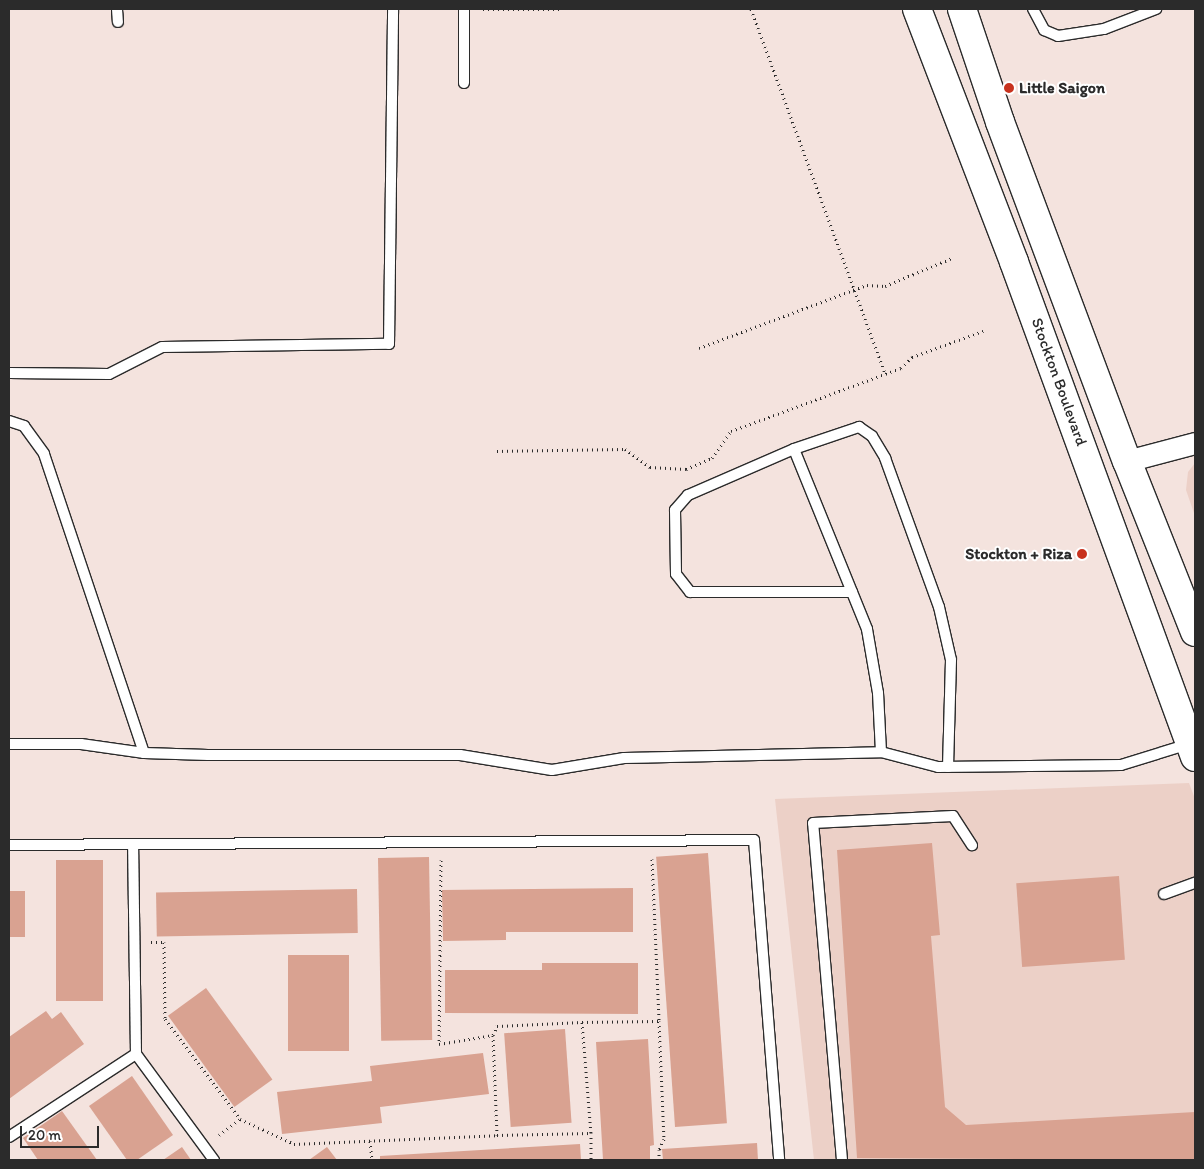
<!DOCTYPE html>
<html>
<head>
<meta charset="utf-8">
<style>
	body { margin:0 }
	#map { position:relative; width:1204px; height:1169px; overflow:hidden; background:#f4e3de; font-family:Itim,sans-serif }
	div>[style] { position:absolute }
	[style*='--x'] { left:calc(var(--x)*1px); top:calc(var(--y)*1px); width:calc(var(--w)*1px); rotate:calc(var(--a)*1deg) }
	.built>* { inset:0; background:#ecd0c7 }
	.building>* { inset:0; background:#d9a291; transform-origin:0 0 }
	.path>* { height:3px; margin-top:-1.5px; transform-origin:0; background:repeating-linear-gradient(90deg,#2b2b2b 0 1px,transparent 0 5px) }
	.roads { filter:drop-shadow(1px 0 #2b2b2b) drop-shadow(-1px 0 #2b2b2b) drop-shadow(0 1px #2b2b2b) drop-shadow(0 -1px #2b2b2b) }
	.lane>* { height:10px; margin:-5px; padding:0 5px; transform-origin:5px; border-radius:5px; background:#fff }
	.street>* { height:21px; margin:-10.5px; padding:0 10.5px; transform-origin:10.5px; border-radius:10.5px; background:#fff }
	.secondary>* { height:28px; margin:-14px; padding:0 14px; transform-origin:14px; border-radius:14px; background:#fff }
	.dots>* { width:14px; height:14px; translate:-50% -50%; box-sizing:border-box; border:2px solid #fff; border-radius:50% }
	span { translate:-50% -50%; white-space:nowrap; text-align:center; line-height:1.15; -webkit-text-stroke:4px #fff; paint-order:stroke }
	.poi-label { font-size:16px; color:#2b2b2b; font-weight:700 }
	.left { translate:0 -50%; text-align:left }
	.right { translate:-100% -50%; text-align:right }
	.street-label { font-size:16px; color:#2b2b2b }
	.frame { position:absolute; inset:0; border:10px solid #2b2b2b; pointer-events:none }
	.scale { position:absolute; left:20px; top:1126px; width:79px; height:22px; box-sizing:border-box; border:2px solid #2b2b2b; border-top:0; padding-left:6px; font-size:15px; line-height:18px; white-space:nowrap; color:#2b2b2b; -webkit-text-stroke:4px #fff; paint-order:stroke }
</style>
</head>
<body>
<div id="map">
	<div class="built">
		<div style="clip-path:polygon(1195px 463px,1195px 516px,1186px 490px,1188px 472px)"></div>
		<div style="clip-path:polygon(1189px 783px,1195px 799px,1195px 1160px,814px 1160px,775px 799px)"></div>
	</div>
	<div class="building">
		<div style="clip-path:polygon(932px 843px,940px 935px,931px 936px,945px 1107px,966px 1125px,1195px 1112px,1195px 1160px,857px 1158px,837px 850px)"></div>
		<div style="left:708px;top:853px;width:271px;height:52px;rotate:86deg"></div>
		<div style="left:429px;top:857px;width:183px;height:51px;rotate:89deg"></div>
		<div style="left:56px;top:860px;width:47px;height:141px"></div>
		<div style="left:1119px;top:876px;width:84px;height:103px;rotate:86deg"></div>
		<div style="clip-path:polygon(633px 888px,633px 932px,506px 932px,506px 940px,443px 941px,442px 890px)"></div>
		<div style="left:357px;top:889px;width:44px;height:201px;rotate:89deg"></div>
		<div style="left:9px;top:891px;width:16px;height:46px"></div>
		<div style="left:288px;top:955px;width:61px;height:96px"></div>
		<div style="clip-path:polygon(542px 963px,638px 963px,638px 1014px,445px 1013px,445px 970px,542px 970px)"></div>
		<div style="left:206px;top:988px;width:113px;height:47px;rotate:54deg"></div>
		<div style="clip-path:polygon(46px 1011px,52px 1019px,61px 1012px,84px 1044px,9px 1099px,9px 1037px)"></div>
		<div style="left:565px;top:1029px;width:94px;height:61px;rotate:86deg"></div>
		<div style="clip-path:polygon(648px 1039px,654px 1145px,650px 1146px,650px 1160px,603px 1160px,596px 1042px)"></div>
		<div style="clip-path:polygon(483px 1053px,489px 1094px,380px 1107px,382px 1123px,282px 1134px,277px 1092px,372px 1081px,370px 1066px)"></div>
		<div style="clip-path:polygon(132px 1076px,173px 1135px,137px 1160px,127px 1160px,89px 1106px)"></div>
		<div style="clip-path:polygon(62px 1111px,97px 1160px,38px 1160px,23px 1138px)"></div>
		<div style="clip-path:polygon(757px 1143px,758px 1160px,663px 1160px,662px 1149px)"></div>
		<div style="clip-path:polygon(580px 1144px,581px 1160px,380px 1160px,380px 1156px)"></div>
		<div style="clip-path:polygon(182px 1147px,191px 1160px,163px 1160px)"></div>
		<div style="clip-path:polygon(327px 1147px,337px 1160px,309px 1160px)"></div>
	</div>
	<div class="path">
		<div style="--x:483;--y:9;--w:79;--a:0"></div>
		<div style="--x:751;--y:9;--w:389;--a:69.8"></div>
		<div style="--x:699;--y:348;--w:179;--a:-20.6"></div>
		<div style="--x:867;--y:285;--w:18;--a:3"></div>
		<div style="--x:885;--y:286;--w:73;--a:-22.7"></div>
		<div style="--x:497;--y:451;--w:128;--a:-0.9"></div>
		<div style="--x:625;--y:449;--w:31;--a:36"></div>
		<div style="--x:650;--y:467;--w:36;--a:3"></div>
		<div style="--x:686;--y:469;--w:28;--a:-23"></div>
		<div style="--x:712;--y:458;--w:33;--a:-55"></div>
		<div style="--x:731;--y:431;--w:181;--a:-20.3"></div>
		<div style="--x:901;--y:368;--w:16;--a:-45"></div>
		<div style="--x:912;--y:357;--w:76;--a:-20.1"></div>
		<div style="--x:652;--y:859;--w:162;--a:87.5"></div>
		<div style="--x:441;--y:860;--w:184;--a:90.6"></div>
		<div style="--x:439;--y:1044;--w:55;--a:-9.5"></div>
		<div style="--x:493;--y:1035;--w:100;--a:87.7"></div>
		<div style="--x:497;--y:1135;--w:94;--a:-1.2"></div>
		<div style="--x:591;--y:1133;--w:27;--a:90"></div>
		<div style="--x:151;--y:942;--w:13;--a:0"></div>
		<div style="--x:164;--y:942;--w:77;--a:89.3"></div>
		<div style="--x:165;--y:1019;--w:125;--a:53.1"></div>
		<div style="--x:582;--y:1022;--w:77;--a:-0.7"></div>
		<div style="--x:659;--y:1021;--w:118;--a:87.6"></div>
		<div style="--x:664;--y:1139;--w:12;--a:114"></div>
		<div style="--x:659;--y:1150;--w:10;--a:90"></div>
		<div style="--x:493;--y:1035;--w:10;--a:-66"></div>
		<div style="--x:497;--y:1026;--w:85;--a:-2.7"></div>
		<div style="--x:582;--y:1022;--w:111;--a:85.4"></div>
		<div style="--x:219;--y:1135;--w:26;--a:-37"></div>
		<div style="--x:240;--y:1119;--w:60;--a:24.8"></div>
		<div style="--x:294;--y:1144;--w:203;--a:-2.5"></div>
		<div style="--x:370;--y:1141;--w:19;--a:84"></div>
	</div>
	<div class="roads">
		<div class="lane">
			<div style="--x:117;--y:9;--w:13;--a:86"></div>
			<div style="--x:1033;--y:9;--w:24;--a:62"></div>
			<div style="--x:1044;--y:30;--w:15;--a:23"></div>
			<div style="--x:1058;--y:36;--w:47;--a:-8.7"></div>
			<div style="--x:1104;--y:29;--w:56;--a:-21"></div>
			<div style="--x:464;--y:83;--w:74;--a:-90"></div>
			<div style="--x:9;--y:373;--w:100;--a:0.6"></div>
			<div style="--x:109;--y:374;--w:59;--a:-27"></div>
			<div style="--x:162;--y:347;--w:227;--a:-0.8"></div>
			<div style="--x:389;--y:344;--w:335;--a:-89.3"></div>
			<div style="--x:9;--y:421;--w:16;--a:18"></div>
			<div style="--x:24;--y:426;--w:34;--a:54"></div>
			<div style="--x:44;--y:454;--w:315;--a:71.5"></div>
			<div style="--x:794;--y:449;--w:116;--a:156.5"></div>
			<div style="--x:688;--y:495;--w:20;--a:131"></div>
			<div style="--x:675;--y:510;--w:64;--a:89.1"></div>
			<div style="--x:676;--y:574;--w:23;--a:52"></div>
			<div style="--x:690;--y:592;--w:162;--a:0"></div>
			<div style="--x:9;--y:744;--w:72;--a:0"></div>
			<div style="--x:81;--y:744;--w:64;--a:8.1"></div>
			<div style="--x:144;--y:753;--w:64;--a:1.8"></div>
			<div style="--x:208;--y:755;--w:252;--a:0"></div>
			<div style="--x:460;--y:755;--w:93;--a:9.3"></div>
			<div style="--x:552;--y:770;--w:73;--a:-9.5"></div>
			<div style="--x:624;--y:758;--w:257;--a:-1.3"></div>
			<div style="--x:881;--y:752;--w:59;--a:14.7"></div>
			<div style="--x:938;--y:767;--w:183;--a:-0.6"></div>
			<div style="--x:1121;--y:765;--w:71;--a:-17.2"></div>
			<div style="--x:881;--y:752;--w:59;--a:-92.9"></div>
			<div style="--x:878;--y:693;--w:65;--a:-99.8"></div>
			<div style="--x:867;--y:629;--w:194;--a:-112.1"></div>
			<div style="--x:794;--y:449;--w:69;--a:-18.7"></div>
			<div style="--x:859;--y:427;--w:16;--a:35"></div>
			<div style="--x:872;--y:436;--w:26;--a:59"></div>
			<div style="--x:885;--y:458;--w:158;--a:70.1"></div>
			<div style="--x:939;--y:607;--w:54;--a:77.2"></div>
			<div style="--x:951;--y:660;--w:107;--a:91.6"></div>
			<div style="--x:9;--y:845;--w:745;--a:-0.38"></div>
			<div style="--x:754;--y:840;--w:321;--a:85.5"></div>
			<div style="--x:1164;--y:894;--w:33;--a:-20"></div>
			<div style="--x:136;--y:1054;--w:132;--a:53.7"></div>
			<div style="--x:9;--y:1137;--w:152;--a:-33.2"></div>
			<div style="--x:136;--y:1054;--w:210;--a:-90.8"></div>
			<div style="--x:842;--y:1160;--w:338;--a:-94.9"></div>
			<div style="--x:813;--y:823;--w:140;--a:-2.9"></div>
			<div style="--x:953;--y:816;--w:35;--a:57"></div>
		</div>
		<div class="street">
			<div style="--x:1127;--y:461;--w:70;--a:-14.8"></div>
		</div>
		<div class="secondary">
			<div style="--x:917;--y:9;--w:271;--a:69"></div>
			<div style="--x:1014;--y:262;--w:527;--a:69.91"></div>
			<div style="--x:962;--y:9;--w:119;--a:71.4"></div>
			<div style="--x:1000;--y:122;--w:362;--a:69.5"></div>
			<div style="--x:1127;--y:461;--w:184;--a:68.3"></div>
		</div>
	</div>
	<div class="dots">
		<div style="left:1009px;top:88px;background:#c8321e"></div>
		<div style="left:1082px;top:554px;background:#c8321e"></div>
	</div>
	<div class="poi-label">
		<span class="left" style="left:1019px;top:88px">Little Saigon</span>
		<span class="right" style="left:1072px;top:554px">Stockton + Riza</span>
	</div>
	<div class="street-label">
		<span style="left:1059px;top:382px;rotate:70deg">Stockton Boulevard</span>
	</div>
	<div class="frame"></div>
	<div class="scale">20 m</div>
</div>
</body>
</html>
